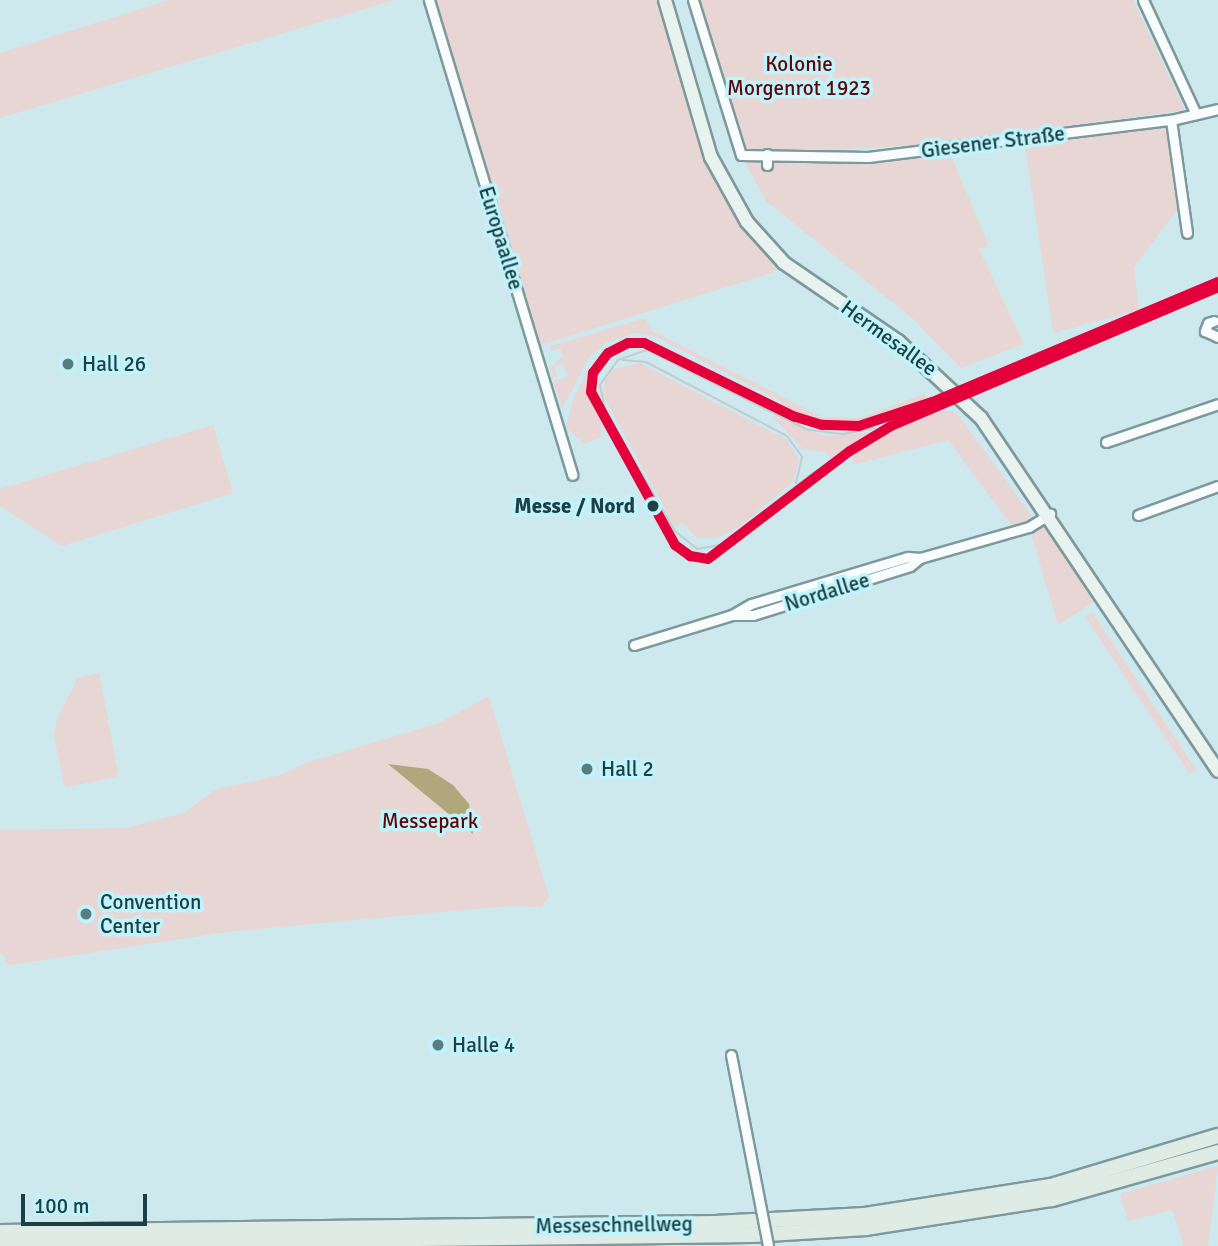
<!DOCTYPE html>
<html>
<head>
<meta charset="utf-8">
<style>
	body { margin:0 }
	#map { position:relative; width:1218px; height:1246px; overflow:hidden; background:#cde9ee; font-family:Signika,sans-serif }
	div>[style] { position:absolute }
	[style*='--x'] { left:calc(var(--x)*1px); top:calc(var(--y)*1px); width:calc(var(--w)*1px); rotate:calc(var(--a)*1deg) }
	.green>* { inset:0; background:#e7d6d4 }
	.water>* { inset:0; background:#b1a77d }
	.roads { filter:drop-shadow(2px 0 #7e999d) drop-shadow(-2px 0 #7e999d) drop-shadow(0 2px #7e999d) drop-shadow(0 -2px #7e999d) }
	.minor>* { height:9px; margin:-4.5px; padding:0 4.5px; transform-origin:4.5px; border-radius:4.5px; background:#f8fcfc }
	.major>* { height:12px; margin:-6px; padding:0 6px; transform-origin:6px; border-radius:6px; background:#e8f2ee }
	.highway>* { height:14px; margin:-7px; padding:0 7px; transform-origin:7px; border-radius:7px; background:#deece5 }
	.tram>* { height:2px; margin:-1px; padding:0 1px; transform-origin:1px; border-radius:1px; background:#c3ccce }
	.bridges { filter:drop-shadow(2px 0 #7e999d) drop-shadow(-2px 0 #7e999d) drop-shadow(0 2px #7e999d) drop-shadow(0 -2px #7e999d) }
	.minor-bridge>* { height:9px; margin:-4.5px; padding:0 4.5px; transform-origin:4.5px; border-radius:4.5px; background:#f8fcfc }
	.tram-1>* { height:10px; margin:-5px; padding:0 5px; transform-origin:5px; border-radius:5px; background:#e4003a }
	.dots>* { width:19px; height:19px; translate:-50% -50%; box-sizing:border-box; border:4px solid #c0f3fb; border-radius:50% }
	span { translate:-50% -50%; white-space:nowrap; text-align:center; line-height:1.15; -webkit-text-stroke:7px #c0f3fb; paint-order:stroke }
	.park-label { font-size:21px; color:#5d0708 }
	.street-label { font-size:21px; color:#1b4147 }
	.poi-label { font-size:21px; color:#1b4147 }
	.left { translate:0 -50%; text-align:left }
	.stop-label { font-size:21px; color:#1b4147; font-weight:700 }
	.right { translate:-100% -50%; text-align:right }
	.scale { position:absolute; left:21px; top:1194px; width:126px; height:32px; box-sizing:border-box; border:4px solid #1b4147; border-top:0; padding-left:9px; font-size:21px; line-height:24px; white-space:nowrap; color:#1b4147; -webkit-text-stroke:5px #c0f3fb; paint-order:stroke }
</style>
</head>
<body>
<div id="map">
	<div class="green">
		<div style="clip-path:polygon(169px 0,394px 0,0 118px,0 53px)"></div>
		<div style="clip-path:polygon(429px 0,665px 0,726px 189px,784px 263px,774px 272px,534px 347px)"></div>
		<div style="clip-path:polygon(694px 0,1133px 0,1185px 110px,940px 144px,773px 153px,868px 157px,948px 148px,989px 246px,979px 249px,1024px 344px,961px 368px,912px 318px,766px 201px,741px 155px)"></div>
		<div style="clip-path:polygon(1171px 120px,1183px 202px,1134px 267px,1139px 310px,1053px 333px,1024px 139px)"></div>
		<div style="clip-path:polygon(645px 318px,651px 330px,822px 417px,860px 418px,924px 394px,929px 399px,869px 422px,814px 421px,780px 407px,782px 402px,652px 335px,633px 333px,606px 343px,589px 357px,562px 409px,553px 381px,568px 377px,563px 364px,554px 367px,557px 376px,552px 378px,551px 367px,563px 356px,560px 348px,552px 351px,550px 346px)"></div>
		<div style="clip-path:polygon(640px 363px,787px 440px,799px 460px,793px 482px,742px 525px,718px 538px,697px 538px,682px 523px,675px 527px,603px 395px,605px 380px,614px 369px)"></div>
		<div style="clip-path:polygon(589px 368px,588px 395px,601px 422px,601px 437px,584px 444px,566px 428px,573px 399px)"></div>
		<div style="clip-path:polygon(938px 411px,953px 411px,959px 416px,1036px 522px,1050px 514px,1103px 596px,1058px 625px,1029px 527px,1015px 530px,948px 440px,853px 465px,853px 455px,885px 434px)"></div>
		<div style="clip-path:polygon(772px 416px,825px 436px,875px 432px,831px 458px,825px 452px,803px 449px)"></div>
		<div style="clip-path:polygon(213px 425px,233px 493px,62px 546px,0 506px,0 489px)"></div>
		<div style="clip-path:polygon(1092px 612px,1140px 685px,1197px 771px,1189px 773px,1132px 688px,1085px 616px)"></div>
		<div style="clip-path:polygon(99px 673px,118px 772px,115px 777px,68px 787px,64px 784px,54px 736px,57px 719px,78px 678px)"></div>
		<div style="clip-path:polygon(489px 696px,549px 897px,541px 907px,508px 906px,234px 931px,10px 965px,4px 961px,6px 956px,0 954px,0 830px,126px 828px,184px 813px,214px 790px,281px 775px,305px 763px,439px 723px)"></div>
		<div style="clip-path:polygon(1218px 1166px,1208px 1246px,1184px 1246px,1172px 1210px,1128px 1221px,1120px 1194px)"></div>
	</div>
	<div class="water">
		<div style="clip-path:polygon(388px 764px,428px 769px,453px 785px,469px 804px,473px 834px)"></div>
	</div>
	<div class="roads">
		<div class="minor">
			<div style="--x:429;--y:0;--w:496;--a:73.2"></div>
			<div style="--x:693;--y:0;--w:162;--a:72.8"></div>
			<div style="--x:741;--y:155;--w:127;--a:0.9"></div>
			<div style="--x:868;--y:157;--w:305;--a:-7"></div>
			<div style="--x:1171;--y:120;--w:48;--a:-13.2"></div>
			<div style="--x:1143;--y:0;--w:126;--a:65.1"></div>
			<div style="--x:1171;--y:120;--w:114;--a:81.9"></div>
			<div style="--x:767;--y:154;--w:11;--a:90"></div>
			<div style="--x:1214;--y:321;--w:6;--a:162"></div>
			<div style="--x:1208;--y:323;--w:9;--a:111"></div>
			<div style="--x:1205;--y:331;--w:14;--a:25"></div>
			<div style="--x:1106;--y:442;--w:118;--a:-18.7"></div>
			<div style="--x:1138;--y:515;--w:85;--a:-19.9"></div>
			<div style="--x:732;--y:615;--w:21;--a:0"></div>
			<div style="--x:753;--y:615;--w:164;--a:-17.3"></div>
			<div style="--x:910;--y:566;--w:13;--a:-39"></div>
			<div style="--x:920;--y:558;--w:113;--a:-15.9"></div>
			<div style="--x:1029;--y:527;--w:25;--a:-32"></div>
			<div style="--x:634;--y:645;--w:102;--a:-17"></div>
			<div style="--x:732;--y:615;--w:22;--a:-30"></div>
			<div style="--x:751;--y:604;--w:164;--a:-16.7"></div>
			<div style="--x:908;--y:557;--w:12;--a:5"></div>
		</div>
		<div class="major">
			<div style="--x:665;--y:0;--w:164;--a:73.7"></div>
			<div style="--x:711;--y:157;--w:74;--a:61"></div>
			<div style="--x:747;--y:222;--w:55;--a:47.9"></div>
			<div style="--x:784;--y:263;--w:138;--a:34.4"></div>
			<div style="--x:898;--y:341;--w:113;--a:42.9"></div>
			<div style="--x:981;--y:418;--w:425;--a:56.1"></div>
		</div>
		<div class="highway">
			<div style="--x:0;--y:1232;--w:715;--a:-0.72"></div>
			<div style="--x:715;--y:1223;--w:150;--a:-3.1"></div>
			<div style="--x:865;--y:1215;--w:188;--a:-8.9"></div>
			<div style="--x:1051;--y:1186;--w:174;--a:-16.7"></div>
			<div style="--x:0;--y:1244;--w:752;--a:-0.69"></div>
			<div style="--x:752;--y:1235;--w:114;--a:-3.5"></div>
			<div style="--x:866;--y:1228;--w:188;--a:-8.9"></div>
			<div style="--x:1052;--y:1199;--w:173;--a:-15.8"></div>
		</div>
	</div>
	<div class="tram">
		<div style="--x:623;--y:360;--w:23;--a:5"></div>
		<div style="--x:646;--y:362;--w:159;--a:27.7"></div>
		<div style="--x:787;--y:436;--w:26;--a:54"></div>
		<div style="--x:802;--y:457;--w:27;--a:103"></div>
		<div style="--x:874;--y:428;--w:33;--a:169"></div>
		<div style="--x:842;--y:434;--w:34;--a:-173"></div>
		<div style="--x:808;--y:430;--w:180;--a:-153.6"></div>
		<div style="--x:647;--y:350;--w:31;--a:161"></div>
		<div style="--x:618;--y:360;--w:31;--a:126"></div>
		<div style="--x:600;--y:385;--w:26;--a:79"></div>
		<div style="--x:605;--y:411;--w:139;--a:59.7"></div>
		<div style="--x:675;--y:531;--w:28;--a:39"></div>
		<div style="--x:697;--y:549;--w:23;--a:-10"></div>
		<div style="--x:720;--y:545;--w:119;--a:-37.8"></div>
		<div style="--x:814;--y:472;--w:76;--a:-31.6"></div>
	</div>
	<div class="bridges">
		<div class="minor-bridge">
			<div style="--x:731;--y:1055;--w:195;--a:79"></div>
		</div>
	</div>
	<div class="tram-1">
		<div style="--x:1218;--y:282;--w:310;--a:157.2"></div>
		<div style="--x:932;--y:402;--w:77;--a:161.8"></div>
		<div style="--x:859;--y:426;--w:37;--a:-178"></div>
		<div style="--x:822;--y:425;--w:28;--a:-163"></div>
		<div style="--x:795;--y:417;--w:168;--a:-153.9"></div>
		<div style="--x:644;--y:343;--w:16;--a:180"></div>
		<div style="--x:628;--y:343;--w:22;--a:153"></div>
		<div style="--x:608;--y:353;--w:25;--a:127"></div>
		<div style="--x:593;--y:373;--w:19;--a:96"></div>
		<div style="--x:591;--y:392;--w:175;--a:61.2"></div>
		<div style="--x:675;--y:545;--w:19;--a:36"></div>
		<div style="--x:690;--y:556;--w:18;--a:9"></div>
		<div style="--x:708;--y:559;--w:178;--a:-37.3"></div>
		<div style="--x:850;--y:451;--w:48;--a:-31.4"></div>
		<div style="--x:891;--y:426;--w:355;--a:-23"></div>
	</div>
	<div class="dots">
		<div style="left:68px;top:364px;background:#597c81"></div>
		<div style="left:653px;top:506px;background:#1b4147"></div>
		<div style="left:587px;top:769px;background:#597c81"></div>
		<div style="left:86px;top:914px;background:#597c81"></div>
		<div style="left:438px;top:1045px;background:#597c81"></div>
	</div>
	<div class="park-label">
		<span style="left:799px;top:76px">Kolonie<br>Morgenrot 1923</span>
		<span style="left:430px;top:821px">Messepark</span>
	</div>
	<div class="street-label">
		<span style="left:993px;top:142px;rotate:-7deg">Giesener Straße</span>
		<span style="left:501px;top:238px;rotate:73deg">Europaallee</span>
		<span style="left:889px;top:338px;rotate:36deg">Hermesallee</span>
		<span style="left:827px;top:592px;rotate:-17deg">Nordallee</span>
		<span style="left:614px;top:1225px;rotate:-1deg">Messeschnellweg</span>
	</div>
	<div class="poi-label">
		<span class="left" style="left:82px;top:364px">Hall 26</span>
		<span class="left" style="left:601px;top:769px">Hall 2</span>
		<span class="left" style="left:100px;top:914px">Convention<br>Center</span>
		<span class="left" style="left:452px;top:1045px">Halle 4</span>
	</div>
	<div class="stop-label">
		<span class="right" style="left:635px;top:506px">Messe / Nord</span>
	</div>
	<div class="scale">100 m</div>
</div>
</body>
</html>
